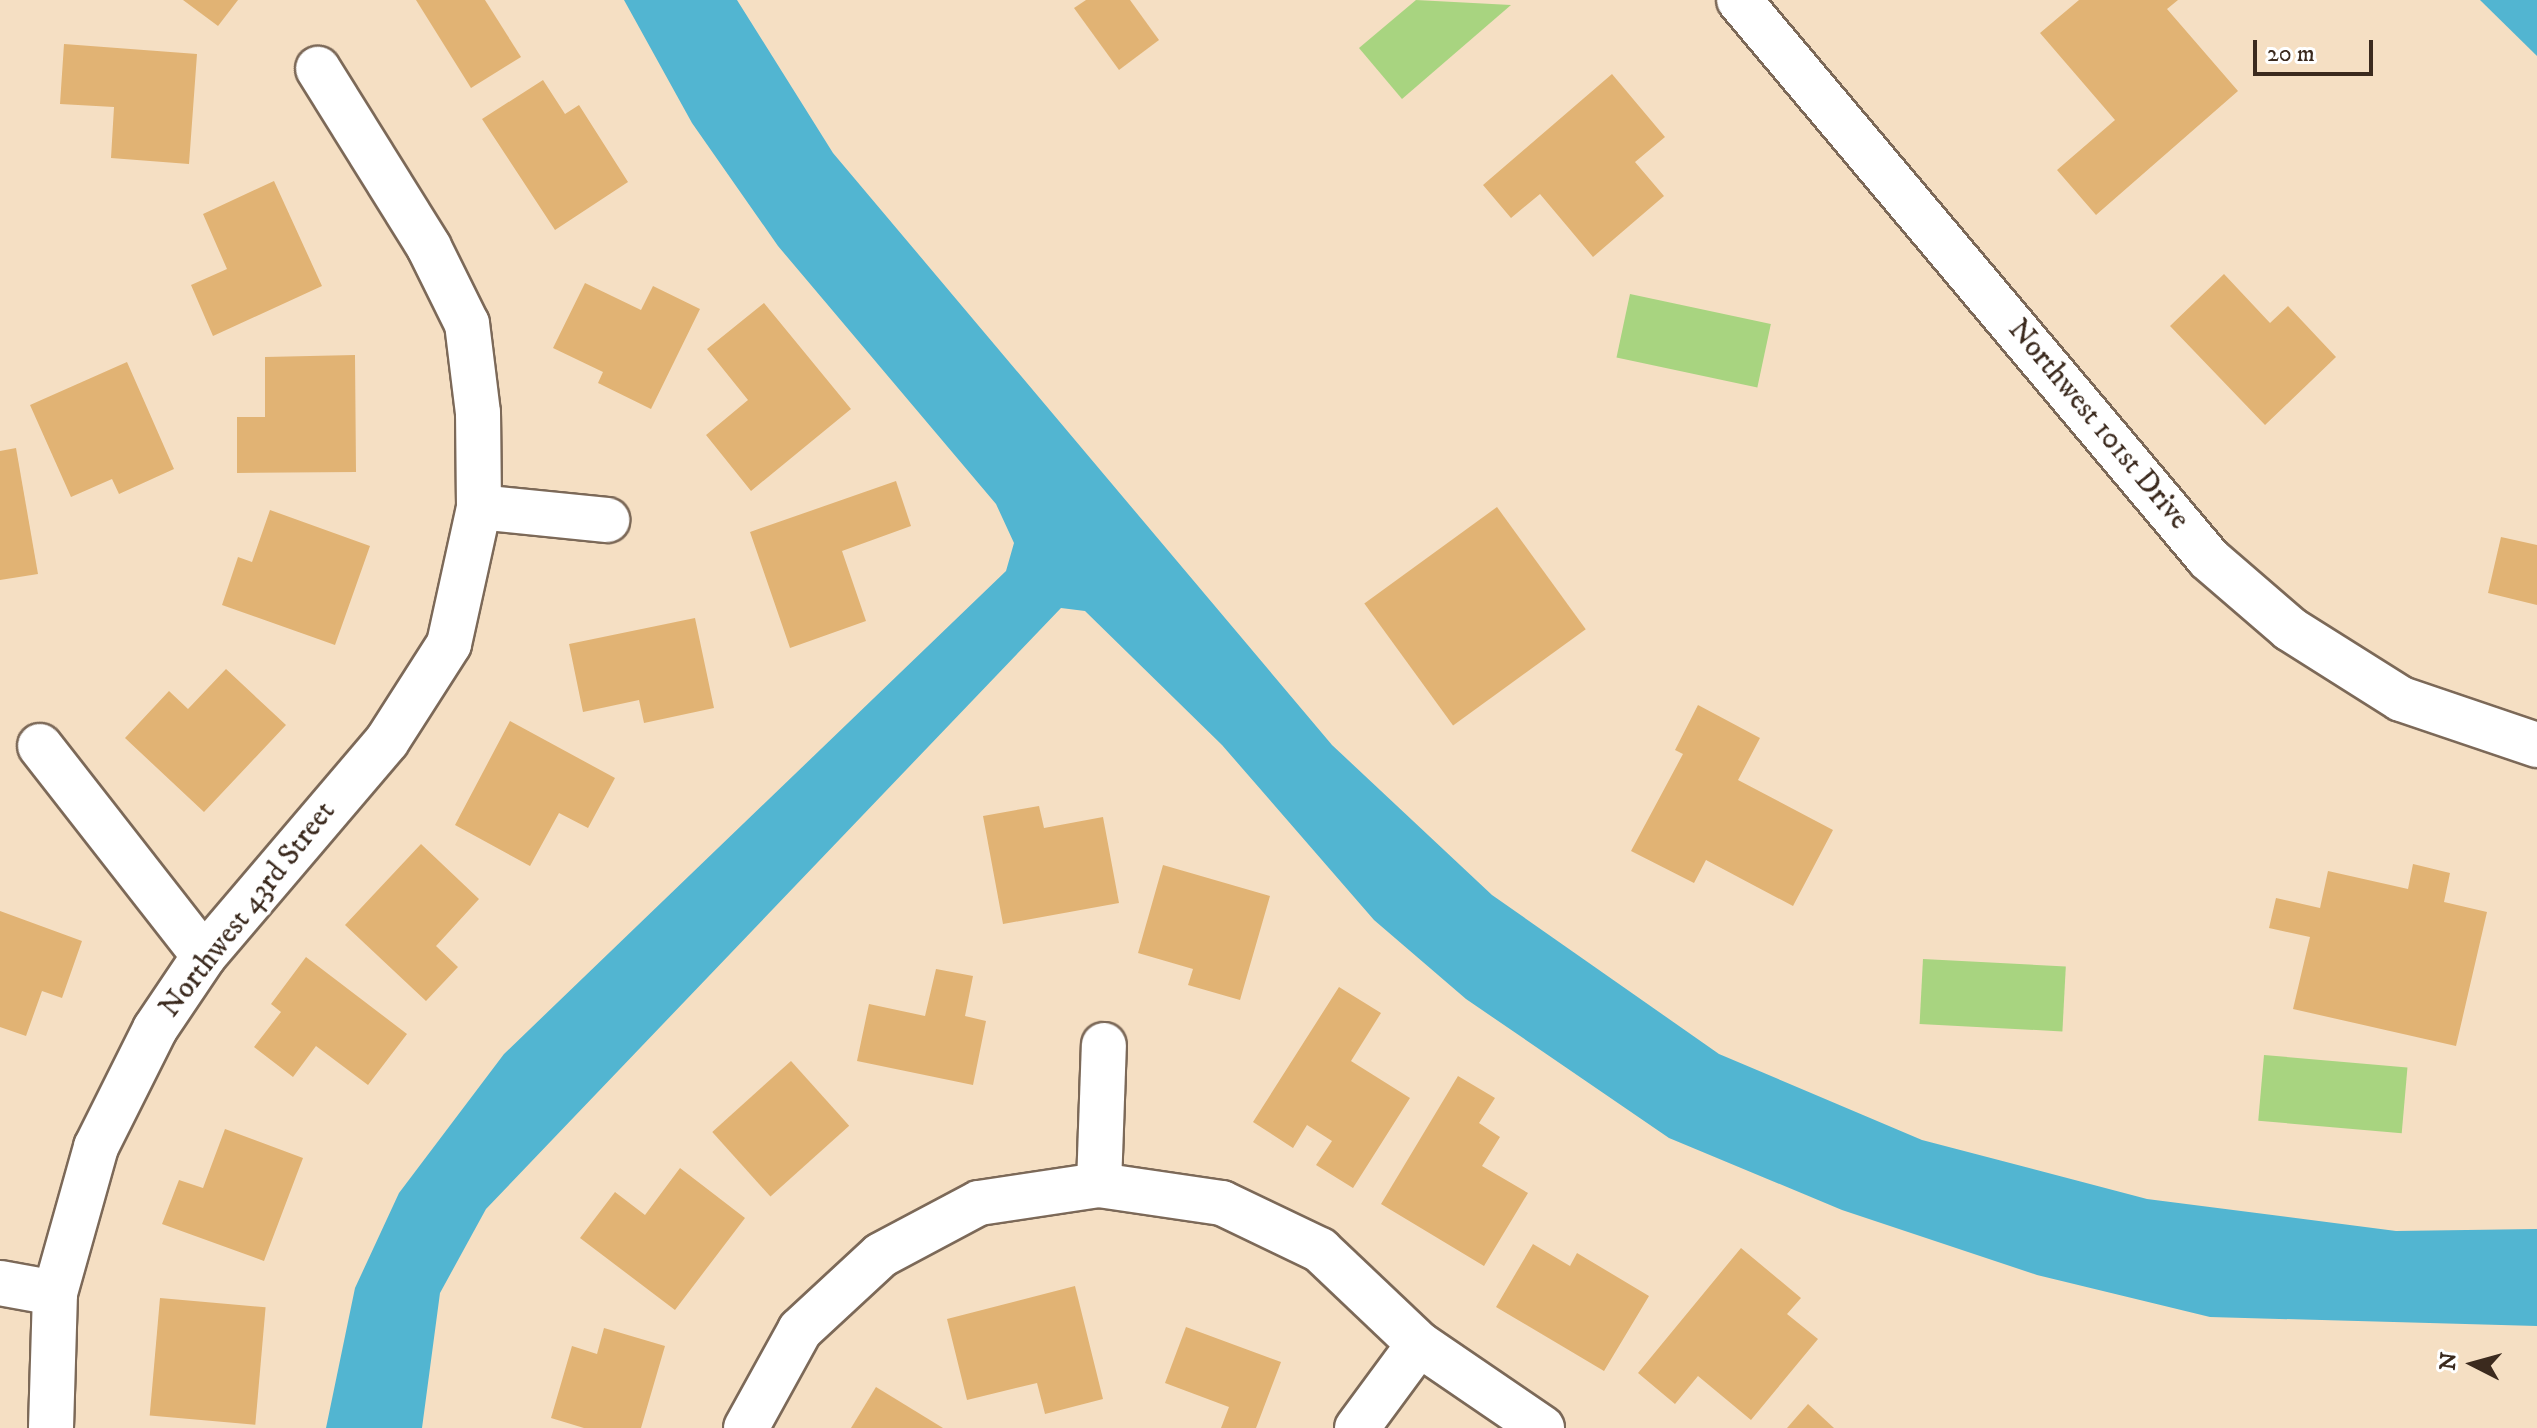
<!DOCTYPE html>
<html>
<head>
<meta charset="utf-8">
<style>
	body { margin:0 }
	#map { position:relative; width:2537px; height:1428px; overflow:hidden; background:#f5dfc3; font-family:"IM FELL DW Pica",serif }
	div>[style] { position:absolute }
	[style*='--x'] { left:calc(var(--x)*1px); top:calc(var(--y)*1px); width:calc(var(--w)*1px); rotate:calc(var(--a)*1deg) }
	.green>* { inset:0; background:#a8d480; transform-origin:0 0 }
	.water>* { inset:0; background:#52b5d1 }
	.building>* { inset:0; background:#e1b374; transform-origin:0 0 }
	.roads { filter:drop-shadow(2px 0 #7c6958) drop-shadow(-2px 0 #7c6958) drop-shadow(0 2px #7c6958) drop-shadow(0 -2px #7c6958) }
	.minor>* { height:44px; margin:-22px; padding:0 22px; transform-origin:22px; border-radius:22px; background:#fff }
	span { translate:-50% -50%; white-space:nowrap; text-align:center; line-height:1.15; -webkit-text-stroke:7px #fff; paint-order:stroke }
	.street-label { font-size:30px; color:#3b2a1e }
	.north { position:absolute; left:2433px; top:1324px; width:80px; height:80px; -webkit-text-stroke:6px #fff; paint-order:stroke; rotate:276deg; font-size:22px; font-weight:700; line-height:32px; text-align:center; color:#3b2a1e }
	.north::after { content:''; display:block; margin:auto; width:28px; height:36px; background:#3b2a1e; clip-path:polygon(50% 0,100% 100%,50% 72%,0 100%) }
	.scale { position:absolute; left:2253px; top:40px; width:120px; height:36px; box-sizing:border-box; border:4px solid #3b2a1e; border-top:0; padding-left:10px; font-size:24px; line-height:28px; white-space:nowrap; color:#3b2a1e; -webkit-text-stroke:6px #fff; paint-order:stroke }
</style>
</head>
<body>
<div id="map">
	<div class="green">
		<div style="clip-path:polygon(1416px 0,1511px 5px,1402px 99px,1359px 48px)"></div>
		<div style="left:1630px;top:294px;width:144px;height:65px;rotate:12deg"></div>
		<div style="left:1923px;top:959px;width:143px;height:65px;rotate:3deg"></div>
		<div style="left:2264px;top:1055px;width:144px;height:66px;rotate:5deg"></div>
	</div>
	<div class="water">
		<div style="clip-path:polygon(624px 0,737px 0,833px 153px,1332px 745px,1492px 895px,1719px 1054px,1922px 1140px,2147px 1199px,2396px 1231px,2537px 1229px,2537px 1326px,2210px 1317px,2037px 1275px,1842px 1210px,1669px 1138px,1466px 999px,1374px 920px,1222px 745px,1085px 611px,1061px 608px,486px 1209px,440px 1293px,422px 1428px,326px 1428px,355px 1288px,399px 1193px,504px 1054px,1006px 571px,1014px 543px,996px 504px,778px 246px,692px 123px)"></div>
		<div style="clip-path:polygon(2480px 0,2537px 0,2537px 56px)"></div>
	</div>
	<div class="building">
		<div style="clip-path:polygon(183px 0,238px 0,218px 26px)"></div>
		<div style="clip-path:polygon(416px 0,485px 0,521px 57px,471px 88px)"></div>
		<div style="clip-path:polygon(1086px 0,1130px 0,1159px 40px,1119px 70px,1074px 8px)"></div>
		<div style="clip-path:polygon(2079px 0,2178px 0,2167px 9px,2238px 91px,2096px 215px,2057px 170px,2115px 120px,2040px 33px)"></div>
		<div style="clip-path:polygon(64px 44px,197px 54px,189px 164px,111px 158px,114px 107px,60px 104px)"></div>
		<div style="clip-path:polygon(1612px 74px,1665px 137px,1635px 162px,1664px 196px,1593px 257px,1540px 194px,1511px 218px,1483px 185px)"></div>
		<div style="clip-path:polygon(543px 80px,565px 114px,579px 105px,628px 182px,555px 230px,482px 119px)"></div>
		<div style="clip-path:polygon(274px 181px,322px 286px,213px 336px,191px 285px,227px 269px,203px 214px)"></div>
		<div style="clip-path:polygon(2224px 274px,2270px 323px,2288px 306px,2336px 357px,2265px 425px,2170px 326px)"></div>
		<div style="clip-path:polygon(585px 283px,641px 310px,653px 286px,700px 309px,651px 409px,598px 383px,603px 372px,553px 348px)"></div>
		<div style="clip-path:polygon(764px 303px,851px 409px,751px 491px,706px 435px,748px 400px,707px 349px)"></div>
		<div style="clip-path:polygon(355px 355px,356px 472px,237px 473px,237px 417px,265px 417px,265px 357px)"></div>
		<div style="clip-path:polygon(127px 362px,174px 469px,119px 494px,112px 479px,71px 497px,30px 405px)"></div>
		<div style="clip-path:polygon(16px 448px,38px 574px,0 580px,0 451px)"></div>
		<div style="clip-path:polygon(896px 481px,911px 526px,842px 551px,866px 621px,790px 648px,750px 532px)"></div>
		<div style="left:1497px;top:507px;width:151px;height:164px;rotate:54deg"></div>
		<div style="clip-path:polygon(270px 510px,370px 546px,335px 645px,222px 605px,238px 557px,252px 562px)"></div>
		<div style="clip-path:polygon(2501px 537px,2537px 545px,2537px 605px,2488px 593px)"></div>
		<div style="clip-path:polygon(695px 618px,714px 708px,644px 723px,639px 700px,583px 712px,569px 644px)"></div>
		<div style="clip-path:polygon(226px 669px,286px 725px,204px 812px,125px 738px,169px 691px,188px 709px)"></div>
		<div style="clip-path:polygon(1698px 705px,1760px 738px,1738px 780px,1833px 830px,1793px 906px,1706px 860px,1694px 883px,1631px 851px,1683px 754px,1675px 750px)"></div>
		<div style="clip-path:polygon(510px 721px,615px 778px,588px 828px,559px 813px,530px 866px,455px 825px)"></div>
		<div style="clip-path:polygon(1039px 806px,1044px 828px,1103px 817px,1119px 903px,1003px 924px,983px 816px)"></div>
		<div style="clip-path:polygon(421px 844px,479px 899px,436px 946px,458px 967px,426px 1001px,345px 925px)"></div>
		<div style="clip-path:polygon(2413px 864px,2450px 873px,2444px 902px,2487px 912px,2456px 1046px,2293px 1009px,2310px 937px,2269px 928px,2276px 898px,2320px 908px,2328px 871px,2408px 889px)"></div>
		<div style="clip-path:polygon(1163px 865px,1270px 896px,1240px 1000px,1188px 985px,1193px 969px,1138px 953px)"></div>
		<div style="clip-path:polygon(0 911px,82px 941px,62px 998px,42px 991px,26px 1036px,0 1027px)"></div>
		<div style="clip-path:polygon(306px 957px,407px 1034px,368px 1085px,316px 1046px,293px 1077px,254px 1047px,281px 1012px,271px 1004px)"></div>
		<div style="clip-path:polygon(936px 969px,973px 976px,965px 1016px,986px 1021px,973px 1085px,857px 1061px,869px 1004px,925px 1016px)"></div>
		<div style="clip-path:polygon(1339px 987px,1381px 1013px,1351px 1061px,1410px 1098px,1353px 1188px,1316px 1165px,1332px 1141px,1307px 1125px,1293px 1148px,1253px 1122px)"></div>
		<div style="left:791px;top:1061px;width:87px;height:106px;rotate:48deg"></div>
		<div style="clip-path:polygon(1458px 1076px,1495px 1098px,1479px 1123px,1500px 1137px,1482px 1166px,1528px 1193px,1484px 1266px,1381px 1204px)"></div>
		<div style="clip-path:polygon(225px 1129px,303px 1158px,264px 1261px,162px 1224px,179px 1180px,203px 1188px)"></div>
		<div style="clip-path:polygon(680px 1168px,745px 1218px,675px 1310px,580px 1238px,615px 1192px,645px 1215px)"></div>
		<div style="clip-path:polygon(1533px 1244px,1570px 1266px,1577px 1253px,1649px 1296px,1604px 1371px,1496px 1307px)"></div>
		<div style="clip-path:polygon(1741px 1248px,1801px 1298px,1787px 1314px,1818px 1339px,1751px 1420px,1698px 1376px,1675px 1404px,1638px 1373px)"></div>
		<div style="clip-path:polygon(1075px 1286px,1103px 1399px,1045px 1414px,1037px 1383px,967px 1400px,947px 1319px)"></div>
		<div style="left:160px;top:1298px;width:106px;height:118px;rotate:5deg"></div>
		<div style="clip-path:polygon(1186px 1327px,1281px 1362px,1256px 1428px,1221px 1428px,1229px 1407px,1165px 1383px)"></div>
		<div style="clip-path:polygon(604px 1328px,665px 1346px,641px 1428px,584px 1428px,551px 1418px,572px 1346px,597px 1354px)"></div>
		<div style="clip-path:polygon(876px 1387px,943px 1428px,851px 1428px)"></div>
		<div style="clip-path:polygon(1808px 1404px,1834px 1428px,1787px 1428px)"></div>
	</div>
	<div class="roads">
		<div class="minor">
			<div style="--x:1739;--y:0;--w:730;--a:49.94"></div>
			<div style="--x:2209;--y:559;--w:107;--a:40.8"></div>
			<div style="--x:2290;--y:629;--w:131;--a:32.2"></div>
			<div style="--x:2401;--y:699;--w:144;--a:18.7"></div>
			<div style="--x:479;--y:507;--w:129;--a:5.8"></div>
			<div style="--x:40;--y:746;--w:266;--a:52"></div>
			<div style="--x:1099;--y:1185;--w:140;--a:-88"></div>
			<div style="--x:0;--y:1283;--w:56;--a:10.3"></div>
			<div style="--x:51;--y:1428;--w:135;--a:-88.3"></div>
			<div style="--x:55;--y:1293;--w:152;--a:-74.3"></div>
			<div style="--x:96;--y:1147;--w:132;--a:-63.4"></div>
			<div style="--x:155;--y:1029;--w:88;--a:-56.1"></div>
			<div style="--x:204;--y:956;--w:282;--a:-49.6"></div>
			<div style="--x:387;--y:741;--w:115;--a:-57.4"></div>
			<div style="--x:449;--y:644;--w:140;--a:-77.6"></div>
			<div style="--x:479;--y:507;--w:94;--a:-90.6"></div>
			<div style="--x:478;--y:413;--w:90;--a:-97"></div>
			<div style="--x:467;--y:324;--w:86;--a:-116.3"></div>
			<div style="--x:429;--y:247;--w:210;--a:-121.9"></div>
			<div style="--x:746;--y:1428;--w:112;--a:-61.1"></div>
			<div style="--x:800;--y:1330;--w:110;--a:-42.8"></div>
			<div style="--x:881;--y:1255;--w:111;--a:-28"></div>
			<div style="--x:979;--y:1203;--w:121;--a:-8.5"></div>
			<div style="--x:1099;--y:1185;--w:124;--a:8.3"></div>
			<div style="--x:1222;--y:1203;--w:109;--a:25.6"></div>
			<div style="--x:1320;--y:1250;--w:137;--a:43.5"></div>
			<div style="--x:1419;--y:1344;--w:149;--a:34.3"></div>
			<div style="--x:1357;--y:1428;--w:104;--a:-53.6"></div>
		</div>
	</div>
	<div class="street-label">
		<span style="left:2098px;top:425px;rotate:50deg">Northwest 101st Drive</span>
		<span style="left:248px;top:910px;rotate:-52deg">Northwest 43rd Street</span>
	</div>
	<div class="north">N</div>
	<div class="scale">20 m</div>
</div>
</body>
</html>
